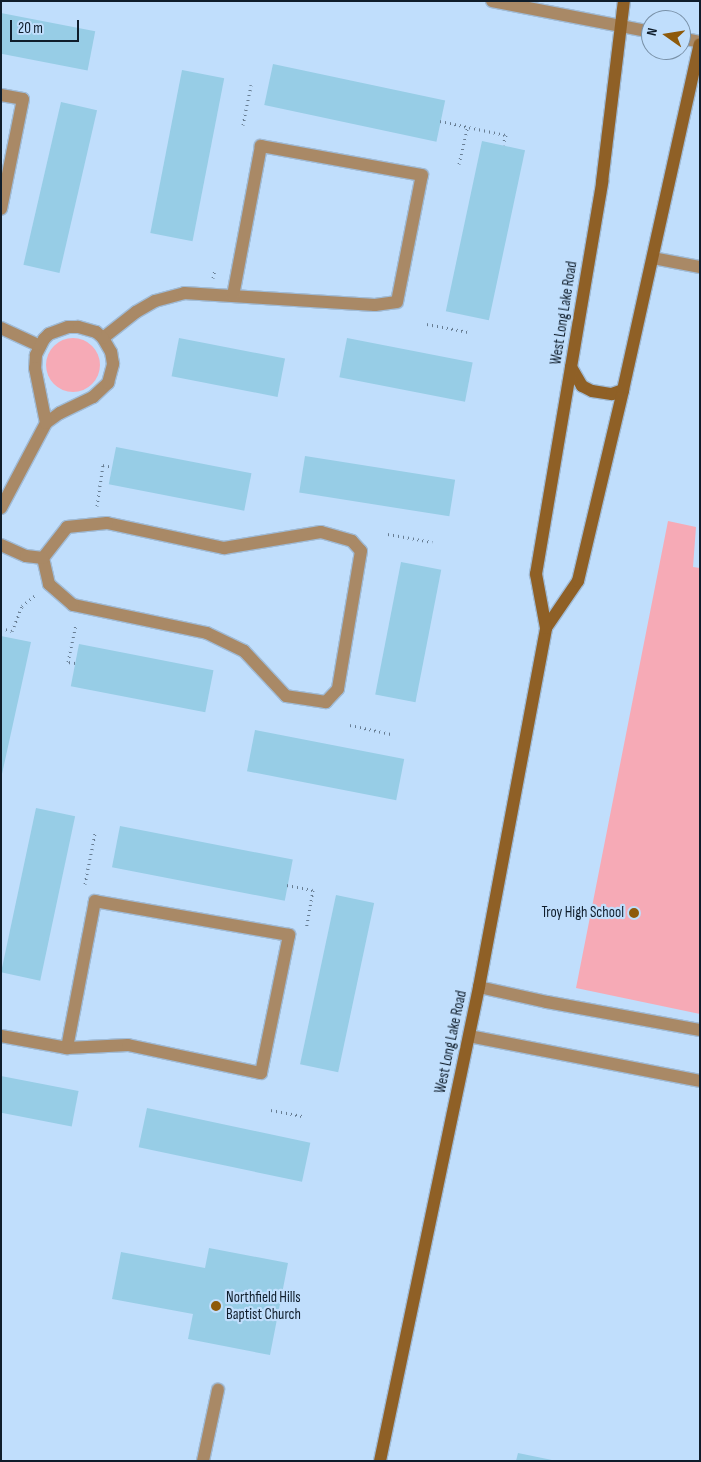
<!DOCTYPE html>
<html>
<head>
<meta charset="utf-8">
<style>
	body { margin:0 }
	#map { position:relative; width:701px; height:1462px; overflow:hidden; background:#c0defc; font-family:"Sofia Sans Condensed",sans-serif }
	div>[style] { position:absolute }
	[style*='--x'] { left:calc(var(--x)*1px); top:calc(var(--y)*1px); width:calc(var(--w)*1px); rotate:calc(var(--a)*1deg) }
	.green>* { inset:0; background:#f6aab6 }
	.round { border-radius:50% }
	.building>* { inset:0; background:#97cde6; transform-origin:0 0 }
	.path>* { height:3px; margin-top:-1.5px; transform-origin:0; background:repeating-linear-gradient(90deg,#687e94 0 1px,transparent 0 5px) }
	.roads { filter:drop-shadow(1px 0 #a0bbd6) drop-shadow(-1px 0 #a0bbd6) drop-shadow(0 1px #a0bbd6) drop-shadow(0 -1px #a0bbd6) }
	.lane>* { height:12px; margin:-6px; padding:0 6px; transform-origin:6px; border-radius:6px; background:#a98966 }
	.street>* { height:12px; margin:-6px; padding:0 6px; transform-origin:6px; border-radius:6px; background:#a98966 }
	.secondary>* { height:12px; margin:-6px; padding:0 6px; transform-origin:6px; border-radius:6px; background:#8f6026 }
	.dots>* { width:14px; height:14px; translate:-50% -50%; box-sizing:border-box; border:2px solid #c0defc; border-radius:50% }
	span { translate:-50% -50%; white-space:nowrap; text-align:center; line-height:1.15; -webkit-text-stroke:4.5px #c0defc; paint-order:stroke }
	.street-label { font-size:15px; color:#0f1d2b }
	.poi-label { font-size:15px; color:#0f1d2b }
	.right { translate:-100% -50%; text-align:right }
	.left { translate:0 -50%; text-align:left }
	.frame { position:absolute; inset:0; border:2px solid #0f1d2b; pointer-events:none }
	.north { position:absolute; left:641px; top:10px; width:50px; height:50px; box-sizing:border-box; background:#c0defc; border:1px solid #7991a8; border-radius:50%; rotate:283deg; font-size:14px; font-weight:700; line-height:20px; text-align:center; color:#0f1d2b }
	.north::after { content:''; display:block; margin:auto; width:18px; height:22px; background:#8e5a0b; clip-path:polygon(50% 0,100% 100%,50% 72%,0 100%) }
	.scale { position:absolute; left:10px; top:20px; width:69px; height:22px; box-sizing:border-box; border:2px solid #0f1d2b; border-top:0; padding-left:6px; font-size:15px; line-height:18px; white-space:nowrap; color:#0f1d2b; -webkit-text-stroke:4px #c0defc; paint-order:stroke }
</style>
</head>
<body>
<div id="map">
	<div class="green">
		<div class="round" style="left:46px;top:338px;width:54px;height:54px"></div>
		<div style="clip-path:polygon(668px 521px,696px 527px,693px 567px,700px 568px,700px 1014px,576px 988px)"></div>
	</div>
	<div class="building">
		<div style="left:1px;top:13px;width:96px;height:40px;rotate:11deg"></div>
		<div style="left:273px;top:64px;width:176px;height:42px;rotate:12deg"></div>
		<div style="left:182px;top:70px;width:43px;height:166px;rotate:11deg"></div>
		<div style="left:61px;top:102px;width:37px;height:167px;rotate:13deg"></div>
		<div style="left:482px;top:141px;width:44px;height:174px;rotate:12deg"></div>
		<div style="left:179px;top:338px;width:108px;height:39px;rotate:11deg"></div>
		<div style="left:347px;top:338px;width:128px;height:40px;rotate:11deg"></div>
		<div style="left:116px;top:447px;width:138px;height:38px;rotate:11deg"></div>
		<div style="left:305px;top:456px;width:152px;height:37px;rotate:9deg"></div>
		<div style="left:401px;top:562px;width:41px;height:135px;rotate:11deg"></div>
		<div style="clip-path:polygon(1px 636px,31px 642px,2px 774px,1px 774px)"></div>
		<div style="left:79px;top:644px;width:137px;height:43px;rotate:11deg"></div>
		<div style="left:255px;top:730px;width:152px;height:42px;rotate:11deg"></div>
		<div style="left:36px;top:808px;width:40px;height:168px;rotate:12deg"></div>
		<div style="left:120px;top:826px;width:176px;height:42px;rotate:11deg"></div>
		<div style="left:336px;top:895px;width:39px;height:173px;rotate:12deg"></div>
		<div style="left:1px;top:1076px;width:79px;height:36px;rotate:11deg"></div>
		<div style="left:147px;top:1108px;width:167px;height:40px;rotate:12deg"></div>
		<div style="clip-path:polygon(209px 1248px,288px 1263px,270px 1355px,188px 1339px,193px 1314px,112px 1299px,121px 1252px,205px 1268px)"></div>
		<div style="clip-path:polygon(518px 1453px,552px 1460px,552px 1461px,516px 1461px)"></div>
	</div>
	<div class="path">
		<div style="--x:440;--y:121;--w:67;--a:12"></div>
		<div style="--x:506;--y:135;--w:10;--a:107"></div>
		<div style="--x:243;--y:125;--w:41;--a:-78.7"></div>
		<div style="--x:459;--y:164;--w:37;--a:-77"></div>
		<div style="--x:213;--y:278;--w:9;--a:-77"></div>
		<div style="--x:427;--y:324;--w:42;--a:11"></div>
		<div style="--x:97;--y:506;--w:41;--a:-81.7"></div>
		<div style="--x:103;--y:465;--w:9;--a:13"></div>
		<div style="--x:388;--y:534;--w:45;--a:10.3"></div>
		<div style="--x:1;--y:628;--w:11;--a:15"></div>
		<div style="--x:12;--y:631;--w:27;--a:-68"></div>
		<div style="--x:22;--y:606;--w:19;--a:-39"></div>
		<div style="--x:75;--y:663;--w:7;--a:-172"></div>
		<div style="--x:68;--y:662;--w:39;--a:-78"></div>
		<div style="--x:350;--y:725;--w:42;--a:12.4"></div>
		<div style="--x:85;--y:884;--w:52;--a:-78.9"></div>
		<div style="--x:287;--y:885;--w:26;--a:11"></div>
		<div style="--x:313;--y:890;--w:39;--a:100"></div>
		<div style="--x:271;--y:1110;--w:33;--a:11"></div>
	</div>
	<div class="roads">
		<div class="lane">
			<div style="--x:1;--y:95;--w:22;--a:10"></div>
			<div style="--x:23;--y:99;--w:112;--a:101.3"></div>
			<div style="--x:653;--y:258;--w:48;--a:10.8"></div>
			<div style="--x:1;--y:328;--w:43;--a:24.8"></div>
			<div style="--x:103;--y:338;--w:42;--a:-38.2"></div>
			<div style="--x:136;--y:312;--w:22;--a:-30"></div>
			<div style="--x:155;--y:301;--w:30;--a:-15"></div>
			<div style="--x:184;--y:293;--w:191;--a:3.6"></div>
			<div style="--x:375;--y:305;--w:22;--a:-8"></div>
			<div style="--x:397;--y:302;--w:129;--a:-78.9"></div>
			<div style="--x:422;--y:175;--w:164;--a:-169.8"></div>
			<div style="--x:261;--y:146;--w:152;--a:100.6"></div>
			<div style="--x:107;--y:523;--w:120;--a:12.1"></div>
			<div style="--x:224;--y:548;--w:98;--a:-9.4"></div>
			<div style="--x:321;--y:532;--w:32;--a:16"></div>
			<div style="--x:352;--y:541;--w:13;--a:48"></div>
			<div style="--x:361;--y:551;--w:140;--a:99.5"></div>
			<div style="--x:338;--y:689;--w:18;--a:133"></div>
			<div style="--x:326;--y:702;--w:40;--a:-171.5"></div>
			<div style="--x:286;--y:696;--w:62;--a:-133"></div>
			<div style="--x:244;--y:651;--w:41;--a:-154.1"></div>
			<div style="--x:207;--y:633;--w:137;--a:-168.2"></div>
			<div style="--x:73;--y:605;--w:32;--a:-139"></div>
			<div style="--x:49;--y:584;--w:27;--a:-103"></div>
			<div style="--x:43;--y:558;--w:39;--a:-52"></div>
			<div style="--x:67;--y:527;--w:40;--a:-5.7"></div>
			<div style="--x:1;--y:545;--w:27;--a:24"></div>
			<div style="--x:26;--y:556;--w:17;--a:7"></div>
			<div style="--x:1;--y:1036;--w:67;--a:10.3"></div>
			<div style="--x:67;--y:1048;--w:61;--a:-2.8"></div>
			<div style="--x:128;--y:1045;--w:136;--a:11.9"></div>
			<div style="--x:261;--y:1073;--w:141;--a:-78.5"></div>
			<div style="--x:289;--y:935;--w:197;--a:-170.1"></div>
			<div style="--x:95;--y:901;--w:150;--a:100.8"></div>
			<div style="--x:203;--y:1461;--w:73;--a:-78.1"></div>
		</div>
		<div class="street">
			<div style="--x:492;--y:1;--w:162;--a:11"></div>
			<div style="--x:681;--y:38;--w:19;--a:12"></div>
			<div style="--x:1;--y:508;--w:96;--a:-62.1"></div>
			<div style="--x:46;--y:423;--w:17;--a:-36"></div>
			<div style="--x:60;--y:413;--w:37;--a:-26"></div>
			<div style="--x:93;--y:397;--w:21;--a:-43"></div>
			<div style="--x:108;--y:383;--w:20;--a:-75"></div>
			<div style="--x:113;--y:364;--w:12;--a:-99"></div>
			<div style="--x:111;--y:352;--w:16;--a:-120"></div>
			<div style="--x:103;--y:338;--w:9;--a:-139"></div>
			<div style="--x:96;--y:332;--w:19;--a:-164"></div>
			<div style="--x:78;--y:327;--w:10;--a:180"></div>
			<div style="--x:68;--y:327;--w:20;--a:160"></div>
			<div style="--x:49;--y:334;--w:7;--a:135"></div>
			<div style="--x:44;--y:339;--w:18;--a:117"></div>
			<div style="--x:36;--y:355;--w:13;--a:94"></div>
			<div style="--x:35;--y:368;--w:56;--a:78.7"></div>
			<div style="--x:479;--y:987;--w:70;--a:12.4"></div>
			<div style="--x:547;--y:1002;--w:156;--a:10.4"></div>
			<div style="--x:469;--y:1036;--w:235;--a:11"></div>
		</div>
		<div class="secondary">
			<div style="--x:571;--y:367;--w:22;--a:60"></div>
			<div style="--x:582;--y:386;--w:11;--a:27"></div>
			<div style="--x:592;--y:391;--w:20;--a:9"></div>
			<div style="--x:612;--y:394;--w:12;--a:-20"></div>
			<div style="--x:546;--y:628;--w:57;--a:-55.8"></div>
			<div style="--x:578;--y:581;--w:196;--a:-76.7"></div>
			<div style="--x:623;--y:390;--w:354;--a:-77.5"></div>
			<div style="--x:380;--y:1461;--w:484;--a:-78.2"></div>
			<div style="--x:479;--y:987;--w:365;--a:-79.4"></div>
			<div style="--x:546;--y:628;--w:55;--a:-100.5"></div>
			<div style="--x:536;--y:574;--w:398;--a:-80.4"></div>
			<div style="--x:602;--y:182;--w:182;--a:-83.1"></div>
		</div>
	</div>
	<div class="dots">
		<div style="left:634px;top:913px;background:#8e5a0b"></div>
		<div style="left:216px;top:1306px;background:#8e5a0b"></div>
	</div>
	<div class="street-label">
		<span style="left:564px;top:313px;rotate:-81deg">West Long Lake Road</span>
		<span style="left:451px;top:1042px;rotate:-78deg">West Long Lake Road</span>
	</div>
	<div class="poi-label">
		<span class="right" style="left:624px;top:913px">Troy High School</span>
		<span class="left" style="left:226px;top:1306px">Northfield Hills<br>Baptist Church</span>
	</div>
	<div class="frame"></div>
	<div class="north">N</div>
	<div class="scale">20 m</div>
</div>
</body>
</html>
